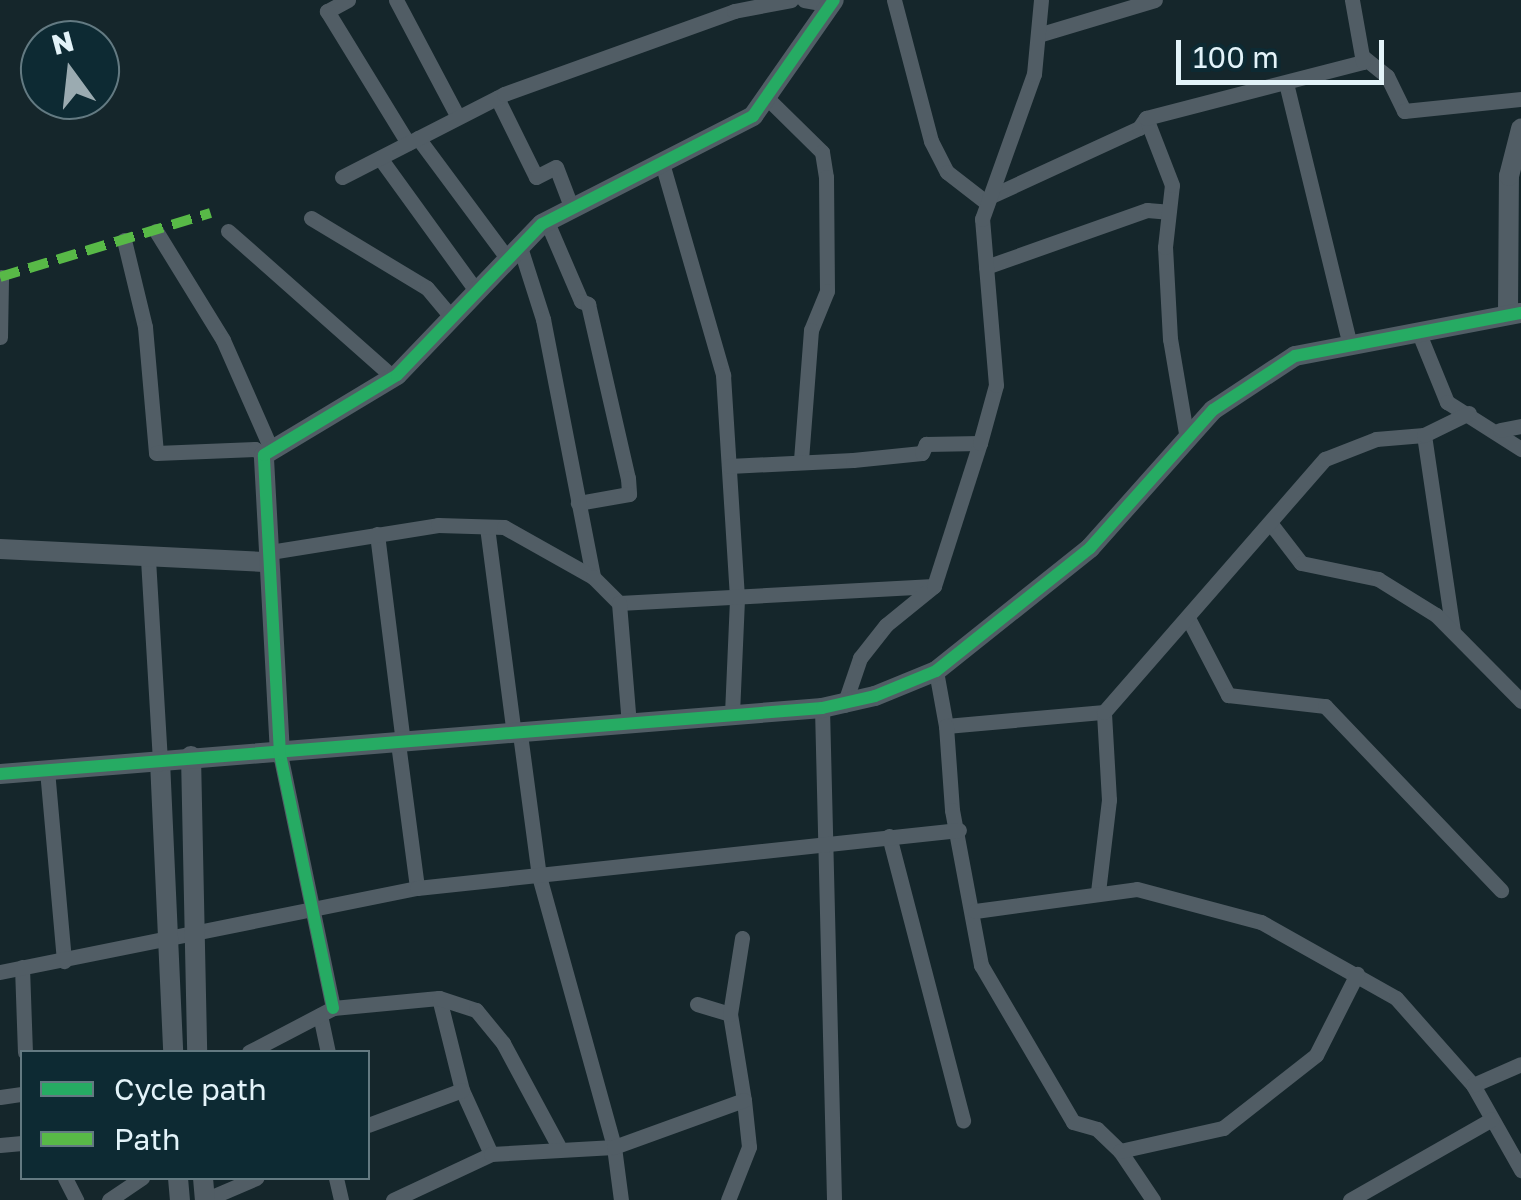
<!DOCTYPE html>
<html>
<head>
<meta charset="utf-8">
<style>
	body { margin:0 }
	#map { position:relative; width:1521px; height:1200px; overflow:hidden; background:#15262b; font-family:"Golos Text",sans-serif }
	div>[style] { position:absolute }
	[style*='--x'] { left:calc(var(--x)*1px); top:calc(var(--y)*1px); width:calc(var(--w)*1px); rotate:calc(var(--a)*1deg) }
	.minor>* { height:15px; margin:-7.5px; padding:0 7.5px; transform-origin:7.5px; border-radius:7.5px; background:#515d65 }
	.tertiary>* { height:20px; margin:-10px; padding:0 10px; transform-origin:10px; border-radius:10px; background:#515d65 }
	.quiet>* { height:10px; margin-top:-5px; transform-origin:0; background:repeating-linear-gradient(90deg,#58b947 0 20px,transparent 0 30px) }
	.cycleway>* { height:12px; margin:-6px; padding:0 6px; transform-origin:6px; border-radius:6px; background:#26ab63 }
	span { translate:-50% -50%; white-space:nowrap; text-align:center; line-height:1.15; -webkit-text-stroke:10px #0d2a33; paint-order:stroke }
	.legend { position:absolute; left:20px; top:1050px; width:350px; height:130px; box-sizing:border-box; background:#0d2a33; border:2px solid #637a82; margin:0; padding:12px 18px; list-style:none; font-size:30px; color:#e3f3f9 }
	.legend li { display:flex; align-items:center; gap:20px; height:50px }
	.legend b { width:50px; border:2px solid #637a82 }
	.north { position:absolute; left:20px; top:20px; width:100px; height:100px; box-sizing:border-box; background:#0d2a33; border:2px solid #637a82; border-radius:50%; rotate:345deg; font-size:28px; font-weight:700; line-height:40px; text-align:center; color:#e3f3f9 }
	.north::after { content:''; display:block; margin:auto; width:35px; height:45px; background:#9babb1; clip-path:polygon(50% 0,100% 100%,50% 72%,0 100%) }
	.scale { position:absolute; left:1176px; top:40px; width:208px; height:45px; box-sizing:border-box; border:5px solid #e3f3f9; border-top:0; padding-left:12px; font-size:30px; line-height:35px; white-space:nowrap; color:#e3f3f9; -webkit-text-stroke:8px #0d2a33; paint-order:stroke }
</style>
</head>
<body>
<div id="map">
	<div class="minor">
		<div style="--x:348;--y:0;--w:24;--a:152"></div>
		<div style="--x:327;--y:11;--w:155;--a:58.5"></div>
		<div style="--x:396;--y:0;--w:132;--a:62.1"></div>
		<div style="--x:804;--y:0;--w:23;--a:10"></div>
		<div style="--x:894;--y:0;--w:146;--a:75.3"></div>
		<div style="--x:931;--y:141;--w:35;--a:63"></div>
		<div style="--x:947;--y:172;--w:51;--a:37.8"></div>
		<div style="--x:1038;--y:35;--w:122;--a:-16.7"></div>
		<div style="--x:1362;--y:56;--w:32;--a:39"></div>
		<div style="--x:1387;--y:76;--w:39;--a:64"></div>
		<div style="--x:1404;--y:111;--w:118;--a:-5.9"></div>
		<div style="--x:1286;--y:83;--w:270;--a:76.3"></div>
		<div style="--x:765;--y:96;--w:80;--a:44.5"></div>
		<div style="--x:822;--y:152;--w:25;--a:81"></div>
		<div style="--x:826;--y:177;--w:114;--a:89.5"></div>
		<div style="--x:827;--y:291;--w:42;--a:112.3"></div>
		<div style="--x:811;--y:330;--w:129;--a:94.4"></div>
		<div style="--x:497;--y:98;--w:88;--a:63.7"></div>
		<div style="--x:536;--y:177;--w:22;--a:-27"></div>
		<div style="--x:556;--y:167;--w:45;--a:69.1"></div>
		<div style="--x:418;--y:138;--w:151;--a:53.4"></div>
		<div style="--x:380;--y:158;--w:165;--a:54.1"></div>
		<div style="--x:662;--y:163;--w:221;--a:73.9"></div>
		<div style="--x:723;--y:375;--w:224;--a:86.4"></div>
		<div style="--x:737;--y:599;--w:115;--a:92.5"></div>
		<div style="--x:342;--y:177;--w:182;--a:-27.1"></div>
		<div style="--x:504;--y:94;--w:245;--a:-19.8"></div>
		<div style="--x:734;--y:11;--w:58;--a:-10.9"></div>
		<div style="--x:989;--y:197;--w:165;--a:-24.7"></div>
		<div style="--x:1139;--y:128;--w:12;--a:-55"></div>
		<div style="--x:311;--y:218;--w:135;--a:31.1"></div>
		<div style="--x:427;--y:288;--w:39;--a:50"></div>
		<div style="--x:547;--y:222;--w:86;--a:66.7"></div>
		<div style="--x:581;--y:301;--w:8;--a:23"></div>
		<div style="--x:588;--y:304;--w:179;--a:77.1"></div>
		<div style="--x:628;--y:478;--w:16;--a:86"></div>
		<div style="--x:629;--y:494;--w:52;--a:170"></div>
		<div style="--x:156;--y:231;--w:128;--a:58.4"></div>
		<div style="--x:223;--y:340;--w:121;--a:66.2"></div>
		<div style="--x:228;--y:231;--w:220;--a:41.5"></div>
		<div style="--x:124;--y:240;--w:89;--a:76.4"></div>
		<div style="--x:145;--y:327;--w:126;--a:85"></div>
		<div style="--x:156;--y:453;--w:99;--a:-2.3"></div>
		<div style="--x:255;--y:449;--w:11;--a:34"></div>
		<div style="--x:520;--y:247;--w:76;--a:72.3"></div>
		<div style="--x:543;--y:319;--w:263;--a:79"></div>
		<div style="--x:986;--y:267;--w:171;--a:-19.5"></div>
		<div style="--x:1147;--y:210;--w:21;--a:5"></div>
		<div style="--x:1418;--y:331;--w:77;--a:67.8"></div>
		<div style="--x:1447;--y:402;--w:88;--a:32.4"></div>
		<div style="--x:0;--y:337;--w:60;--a:-89"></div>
		<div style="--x:1500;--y:430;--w:21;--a:-11"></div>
		<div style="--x:1424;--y:435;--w:199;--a:81.6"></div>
		<div style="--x:1187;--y:439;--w:101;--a:-99.6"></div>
		<div style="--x:1170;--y:339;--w:92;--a:-93.1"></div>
		<div style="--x:1165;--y:247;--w:62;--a:-83.6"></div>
		<div style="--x:1172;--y:185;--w:72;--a:-111.2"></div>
		<div style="--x:1146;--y:118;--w:224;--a:-14.5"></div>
		<div style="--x:1363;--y:62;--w:63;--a:-100.1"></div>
		<div style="--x:729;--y:466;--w:124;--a:-2.8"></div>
		<div style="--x:853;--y:460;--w:69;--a:-5.8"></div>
		<div style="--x:922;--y:453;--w:10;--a:-66"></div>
		<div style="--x:926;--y:444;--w:54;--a:-1.1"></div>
		<div style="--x:1271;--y:524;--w:49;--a:52.4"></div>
		<div style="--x:1301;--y:563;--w:79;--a:11.7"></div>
		<div style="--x:1378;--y:579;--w:68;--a:31.8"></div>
		<div style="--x:1436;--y:615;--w:121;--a:45.3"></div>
		<div style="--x:487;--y:527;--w:209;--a:82.6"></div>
		<div style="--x:377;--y:534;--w:211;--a:82.9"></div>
		<div style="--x:270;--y:552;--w:170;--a:-9.1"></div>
		<div style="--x:438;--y:525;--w:66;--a:1.7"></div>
		<div style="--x:504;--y:527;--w:102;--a:29.3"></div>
		<div style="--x:593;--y:577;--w:37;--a:45"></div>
		<div style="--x:619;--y:603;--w:315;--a:-3.1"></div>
		<div style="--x:148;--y:559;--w:202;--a:86.6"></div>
		<div style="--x:619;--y:603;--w:121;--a:85.3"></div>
		<div style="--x:1188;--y:618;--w:87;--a:62.5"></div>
		<div style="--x:1228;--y:695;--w:98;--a:6.5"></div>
		<div style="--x:1325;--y:706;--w:255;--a:46.3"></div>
		<div style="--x:936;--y:671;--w:56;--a:79.7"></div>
		<div style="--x:946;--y:726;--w:159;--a:-5.1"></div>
		<div style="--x:844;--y:705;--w:50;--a:-71.2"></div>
		<div style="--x:860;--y:658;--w:42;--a:-51.8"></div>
		<div style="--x:886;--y:625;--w:62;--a:-39.1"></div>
		<div style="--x:934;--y:586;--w:150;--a:-72.2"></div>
		<div style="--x:980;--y:443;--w:60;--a:-74.6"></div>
		<div style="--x:996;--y:385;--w:167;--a:-94.8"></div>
		<div style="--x:982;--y:219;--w:154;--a:-70.3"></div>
		<div style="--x:1034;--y:74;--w:74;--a:-84.6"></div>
		<div style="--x:822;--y:708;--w:492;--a:88.6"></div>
		<div style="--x:946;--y:726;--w:84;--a:85.9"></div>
		<div style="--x:952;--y:810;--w:158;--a:79.4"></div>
		<div style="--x:981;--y:965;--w:182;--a:59.6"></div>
		<div style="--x:1073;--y:1122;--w:25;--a:16"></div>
		<div style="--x:1097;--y:1129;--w:32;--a:44"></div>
		<div style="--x:1120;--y:1151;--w:59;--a:56"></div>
		<div style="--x:520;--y:734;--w:143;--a:82.4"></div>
		<div style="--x:539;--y:876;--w:281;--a:74.5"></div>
		<div style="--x:614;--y:1147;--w:53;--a:82.5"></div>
		<div style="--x:398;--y:743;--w:146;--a:82.5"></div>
		<div style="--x:280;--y:754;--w:259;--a:78.2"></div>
		<div style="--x:47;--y:770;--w:192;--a:84.9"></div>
		<div style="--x:889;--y:836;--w:294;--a:75.4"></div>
		<div style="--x:1098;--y:892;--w:93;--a:-83.2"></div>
		<div style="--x:1109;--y:800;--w:88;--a:-93.3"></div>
		<div style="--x:1104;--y:712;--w:336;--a:-48.9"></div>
		<div style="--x:1325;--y:459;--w:55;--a:-21.4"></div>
		<div style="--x:1376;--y:439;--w:48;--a:-4.8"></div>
		<div style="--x:1424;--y:435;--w:50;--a:-26.1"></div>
		<div style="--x:975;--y:911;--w:163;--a:-7.7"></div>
		<div style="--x:1137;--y:889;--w:128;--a:14.9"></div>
		<div style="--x:1261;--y:922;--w:155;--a:29.4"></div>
		<div style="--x:1396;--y:998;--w:116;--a:48.5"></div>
		<div style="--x:1473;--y:1085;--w:98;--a:60.5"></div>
		<div style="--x:22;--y:967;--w:85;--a:88"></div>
		<div style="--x:0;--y:972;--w:425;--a:-11.4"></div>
		<div style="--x:417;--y:888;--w:545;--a:-6.11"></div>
		<div style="--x:439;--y:998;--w:95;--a:76"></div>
		<div style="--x:462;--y:1090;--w:70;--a:65.6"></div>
		<div style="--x:697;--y:1004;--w:34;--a:17"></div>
		<div style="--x:730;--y:1014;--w:87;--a:80.8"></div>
		<div style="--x:744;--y:1100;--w:47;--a:83.9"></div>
		<div style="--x:749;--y:1147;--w:57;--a:111.6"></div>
		<div style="--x:730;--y:1014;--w:77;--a:-81"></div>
		<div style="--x:320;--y:1015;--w:38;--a:78"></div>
		<div style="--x:249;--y:1052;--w:95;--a:-27.6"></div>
		<div style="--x:333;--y:1008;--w:106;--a:-5.4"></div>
		<div style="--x:439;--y:998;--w:39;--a:18"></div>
		<div style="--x:476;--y:1010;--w:43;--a:50.7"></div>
		<div style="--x:503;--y:1043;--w:116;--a:61.7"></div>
		<div style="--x:1473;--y:1085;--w:52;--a:-23.6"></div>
		<div style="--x:0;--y:1097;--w:22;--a:-8"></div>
		<div style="--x:368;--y:1125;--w:100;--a:-20.4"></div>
		<div style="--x:0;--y:1145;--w:22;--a:-5"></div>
		<div style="--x:1120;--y:1151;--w:106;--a:-12.6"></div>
		<div style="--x:1223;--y:1128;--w:118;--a:-38.1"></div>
		<div style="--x:1316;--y:1055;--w:91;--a:-63.2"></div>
		<div style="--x:65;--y:1178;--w:25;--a:63"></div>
		<div style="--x:336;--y:1178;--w:23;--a:77"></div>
		<div style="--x:109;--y:1200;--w:40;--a:-34"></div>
		<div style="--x:205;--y:1200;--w:56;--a:-23.3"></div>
		<div style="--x:393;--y:1200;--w:108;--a:-25.1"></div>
		<div style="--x:491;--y:1154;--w:123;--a:-3.3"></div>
		<div style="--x:614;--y:1147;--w:138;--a:-19.9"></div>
		<div style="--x:1350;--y:1200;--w:163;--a:-29.7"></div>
	</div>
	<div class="tertiary">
		<div style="--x:1508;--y:313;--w:137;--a:-89.6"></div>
		<div style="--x:1509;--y:176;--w:49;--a:-75.7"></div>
		<div style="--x:0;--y:549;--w:269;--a:2.8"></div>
		<div style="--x:280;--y:754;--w:299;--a:-93.1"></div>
		<div style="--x:264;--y:455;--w:155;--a:-31"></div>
		<div style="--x:397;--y:375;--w:209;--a:-46.2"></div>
		<div style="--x:542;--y:224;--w:237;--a:-27.1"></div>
		<div style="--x:753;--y:116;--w:141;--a:-55.1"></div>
		<div style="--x:191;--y:756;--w:296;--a:88.8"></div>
		<div style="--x:160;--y:761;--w:291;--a:87.4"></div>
		<div style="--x:0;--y:774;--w:825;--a:-4.59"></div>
		<div style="--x:822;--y:708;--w:54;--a:-12.8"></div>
		<div style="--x:875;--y:696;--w:66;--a:-22.3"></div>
		<div style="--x:936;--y:671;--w:197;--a:-38.6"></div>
		<div style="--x:1090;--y:548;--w:185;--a:-48.3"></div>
		<div style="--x:1213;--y:410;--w:98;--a:-33.4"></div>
		<div style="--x:1295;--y:356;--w:230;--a:-10.8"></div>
		<div style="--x:178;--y:1178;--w:22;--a:85"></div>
		<div style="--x:203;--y:1178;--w:22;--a:85"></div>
	</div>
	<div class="quiet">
		<div style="--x:0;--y:277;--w:220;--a:-16.9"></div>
	</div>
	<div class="cycleway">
		<div style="--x:0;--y:774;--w:825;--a:-4.59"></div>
		<div style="--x:822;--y:708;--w:54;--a:-12.8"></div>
		<div style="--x:875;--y:696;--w:66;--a:-22.3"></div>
		<div style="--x:936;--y:671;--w:197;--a:-38.6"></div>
		<div style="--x:1090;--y:548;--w:185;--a:-48.3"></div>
		<div style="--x:1213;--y:410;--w:98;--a:-33.4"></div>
		<div style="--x:1295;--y:356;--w:230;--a:-10.8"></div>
		<div style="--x:333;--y:1008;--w:259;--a:-101.8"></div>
		<div style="--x:280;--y:754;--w:299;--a:-93.1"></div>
		<div style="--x:264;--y:455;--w:155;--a:-31"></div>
		<div style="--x:397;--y:375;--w:209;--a:-46.2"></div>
		<div style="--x:542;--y:224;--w:237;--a:-27.1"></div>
		<div style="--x:753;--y:116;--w:141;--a:-55.1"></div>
	</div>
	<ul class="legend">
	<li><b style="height:12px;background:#26ab63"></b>Cycle path</li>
	<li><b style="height:12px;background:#58b947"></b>Path</li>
	</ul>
	<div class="north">N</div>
	<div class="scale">100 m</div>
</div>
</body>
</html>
